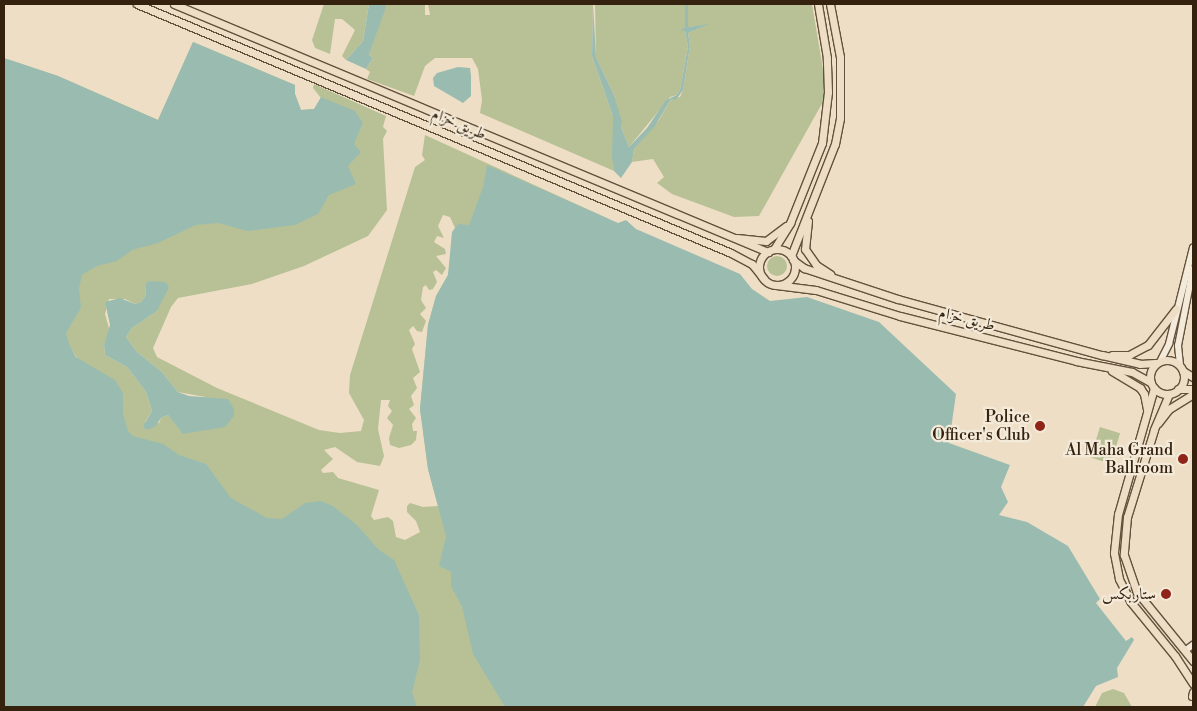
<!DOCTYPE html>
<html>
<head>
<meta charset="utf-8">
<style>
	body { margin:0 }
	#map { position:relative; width:1197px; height:711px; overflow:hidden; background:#eedec5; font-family:"Libre Bodoni",Amiri,serif }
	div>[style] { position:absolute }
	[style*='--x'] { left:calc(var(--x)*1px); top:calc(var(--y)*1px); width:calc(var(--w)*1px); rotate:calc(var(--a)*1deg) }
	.green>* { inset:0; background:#b8c195; transform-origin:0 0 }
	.round { border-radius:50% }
	.water>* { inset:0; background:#9abcb0 }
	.roads { filter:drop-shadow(1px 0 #62513c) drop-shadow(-1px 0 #62513c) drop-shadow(0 1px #62513c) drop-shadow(0 -1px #62513c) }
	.minor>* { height:5.5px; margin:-2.75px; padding:0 2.75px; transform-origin:2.75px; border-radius:2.75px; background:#f4ead9 }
	.major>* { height:7px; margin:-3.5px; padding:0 3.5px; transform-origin:3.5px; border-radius:3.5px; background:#eedec5 }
	.major>.ring { margin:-3.5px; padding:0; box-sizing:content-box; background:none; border:7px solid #eedec5; border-radius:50% }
	.dots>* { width:14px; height:14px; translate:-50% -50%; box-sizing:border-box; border:2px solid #f4ead9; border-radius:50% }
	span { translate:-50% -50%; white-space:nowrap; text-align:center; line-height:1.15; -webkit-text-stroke:4.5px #f4ead9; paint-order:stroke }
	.street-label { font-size:16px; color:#34220e }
	.poi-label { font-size:16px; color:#34220e }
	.right { translate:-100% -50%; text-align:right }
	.frame { position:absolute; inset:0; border:5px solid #34220e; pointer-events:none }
</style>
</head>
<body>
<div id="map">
	<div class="green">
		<div style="clip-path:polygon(324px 4px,369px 4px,363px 41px,346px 60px,342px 56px,355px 30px,342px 19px,335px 19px,330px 54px,315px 48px,312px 40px)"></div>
		<div style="clip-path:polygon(386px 4px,425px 4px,425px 15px,430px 15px,428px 4px,593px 4px,592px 56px,613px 117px,614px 171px,480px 113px,482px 100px,478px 69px,472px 58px,435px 58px,425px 66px,414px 96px,367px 79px,370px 72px,366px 69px,373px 58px,369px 55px)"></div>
		<div style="clip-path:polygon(595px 4px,685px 4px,685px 27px,681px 31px,685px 31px,688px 47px,680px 90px,677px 95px,670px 97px,629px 147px,621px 127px,614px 95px,596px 57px)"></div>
		<div style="clip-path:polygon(688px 4px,812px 4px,826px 87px,824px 100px,759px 216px,734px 217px,672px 194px,657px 183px,664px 177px,653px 159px,632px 162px,634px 149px,659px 120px,671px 99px,680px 97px,683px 90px,690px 46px,688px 33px,707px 25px,688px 27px)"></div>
		<div style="clip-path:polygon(evenodd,193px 42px,295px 85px,295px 94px,301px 110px,314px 109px,321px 98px,313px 88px,314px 84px,386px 116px,383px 127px,387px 131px,383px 139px,387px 210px,368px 236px,304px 266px,252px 284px,178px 298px,171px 307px,153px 348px,157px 357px,217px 388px,319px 430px,340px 433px,361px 431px,364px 420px,349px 393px,350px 375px,415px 167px,425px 160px,422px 155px,425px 135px,609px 219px,531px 707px,339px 707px,227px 587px,4px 246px,152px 226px,313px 188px,4px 58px,58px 76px,158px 120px,193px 42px,443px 215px,450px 217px,455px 228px,448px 275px,436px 296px,428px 325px,420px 409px,428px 469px,438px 506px,423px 507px,410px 503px,407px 506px,407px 512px,416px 521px,420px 532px,405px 540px,396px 537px,393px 521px,388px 517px,374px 520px,371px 516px,379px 490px,338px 478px,333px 472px,323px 473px,321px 470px,333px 459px,324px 450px,335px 447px,357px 462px,380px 466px,384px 456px,378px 429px,381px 400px,390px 400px,388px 406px,392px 411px,387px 418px,393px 425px,389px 438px,390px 445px,399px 448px,411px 445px,416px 440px,417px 431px,413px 431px,412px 424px,416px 418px,409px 409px,414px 405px,411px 396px,417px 388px,413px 378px,420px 372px,412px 349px,415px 344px,409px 330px,413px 326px,417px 331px,422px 332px,426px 321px,420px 314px,426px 308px,421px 300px,423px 287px,426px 285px,429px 290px,433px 289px,437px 282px,433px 272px,436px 270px,442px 275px,446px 268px,436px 256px,446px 254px,445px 249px,434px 242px,437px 236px,444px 238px,438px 226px,443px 215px,193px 42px,149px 282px,161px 282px,157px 311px,132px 328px,126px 337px,137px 352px,162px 372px,178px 392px,205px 397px,221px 427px,202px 428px,174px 422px,168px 415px,161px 418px,159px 423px,145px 422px,152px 411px,146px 392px,127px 367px,105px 355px,104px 345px,110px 332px,105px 314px,109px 299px,125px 299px,135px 304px,141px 302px,146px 295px,145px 284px,149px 282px)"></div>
		<div class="round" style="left:767px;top:256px;width:20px;height:20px"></div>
		<div style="left:1100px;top:427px;width:21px;height:32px;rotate:17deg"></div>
		<div style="clip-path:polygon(1113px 689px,1124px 693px,1132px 707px,1095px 707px,1102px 693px)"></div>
	</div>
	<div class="water">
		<div style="clip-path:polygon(369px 4px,386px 4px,386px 7px,369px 55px,373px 58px,366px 69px,346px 60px,363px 41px)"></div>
		<div style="clip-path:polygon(593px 4px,596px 57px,614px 95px,622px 122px,621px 127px,629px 147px,647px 128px,666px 100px,677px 95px,680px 90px,688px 47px,685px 31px,680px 31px,685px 27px,685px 4px,688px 5px,688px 27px,710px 24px,688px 33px,690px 46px,683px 90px,676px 100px,671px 99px,655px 126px,634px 149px,632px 162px,621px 178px,614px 171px,612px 157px,613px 117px,592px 56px)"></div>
		<div style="clip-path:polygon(193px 42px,295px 85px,295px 94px,301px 110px,314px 109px,321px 97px,355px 111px,363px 123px,354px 144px,361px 152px,348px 166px,356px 184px,329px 195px,318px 214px,295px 225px,247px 231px,219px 223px,196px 225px,158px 243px,132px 250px,117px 261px,97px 266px,82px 275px,79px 288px,81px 308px,66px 333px,69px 344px,76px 357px,115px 380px,123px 393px,123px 413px,128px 431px,133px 436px,163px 444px,179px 455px,206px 464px,231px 498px,267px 518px,282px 519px,305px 503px,321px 501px,333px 506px,357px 525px,378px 549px,394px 560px,419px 615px,420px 660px,412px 693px,417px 707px,4px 707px,4px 58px,58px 76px,158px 120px)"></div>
		<div style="clip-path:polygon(458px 67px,470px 68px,471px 76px,471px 96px,463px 103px,434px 86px,433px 78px,437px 73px)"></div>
		<div style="clip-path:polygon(487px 165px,618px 223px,626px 220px,636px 229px,740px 274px,752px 289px,770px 301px,807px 297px,879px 322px,956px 394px,949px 443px,1010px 465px,1001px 487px,1008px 502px,999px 515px,1027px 522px,1068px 546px,1100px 599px,1096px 603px,1126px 641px,1132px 637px,1134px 640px,1117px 668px,1118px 677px,1096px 686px,1083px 707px,505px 707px,473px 654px,462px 607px,451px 586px,451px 572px,439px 566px,446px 536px,428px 469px,420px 409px,428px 325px,436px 296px,448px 275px,452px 232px,458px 224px,469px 225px,483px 187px)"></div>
		<div style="clip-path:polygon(149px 281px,165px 282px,169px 287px,157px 311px,132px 328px,126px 337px,137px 352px,162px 372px,178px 392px,189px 396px,228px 399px,234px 409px,234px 416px,225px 427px,183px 434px,168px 415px,161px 418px,155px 427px,146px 430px,143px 426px,152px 411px,146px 392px,127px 367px,105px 355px,104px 345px,110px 325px,105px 302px,120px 298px,135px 304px,141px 302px,146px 295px,145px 284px)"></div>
	</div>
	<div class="roads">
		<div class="minor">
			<div style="--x:1161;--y:360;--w:18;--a:-63"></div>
			<div style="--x:1169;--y:344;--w:99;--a:-76"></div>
			<div style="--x:1180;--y:365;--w:19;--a:-96"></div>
			<div style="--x:1178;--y:346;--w:78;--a:-79"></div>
			<div style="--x:1186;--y:650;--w:9;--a:-36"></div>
		</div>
		<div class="major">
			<div style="--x:137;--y:4;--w:644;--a:22.74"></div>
			<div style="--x:731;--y:253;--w:24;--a:28"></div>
			<div style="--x:752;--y:264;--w:19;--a:51"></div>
			<div style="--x:174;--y:4;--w:644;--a:22.66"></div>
			<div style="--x:808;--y:221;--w:28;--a:96"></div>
			<div style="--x:805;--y:249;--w:19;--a:55"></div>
			<div style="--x:816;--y:265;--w:17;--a:33"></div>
			<div style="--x:737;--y:238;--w:29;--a:6"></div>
			<div style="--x:766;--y:241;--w:25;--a:-37"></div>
			<div style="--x:774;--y:249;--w:31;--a:-58"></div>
			<div style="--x:790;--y:223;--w:86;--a:-68.2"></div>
			<div style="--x:822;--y:143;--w:51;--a:-83.3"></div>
			<div style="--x:828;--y:92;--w:34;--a:-92"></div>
			<div style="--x:827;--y:58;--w:55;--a:-99.5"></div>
			<div class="ring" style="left:759px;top:249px;width:29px;height:29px"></div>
			<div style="--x:791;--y:256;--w:120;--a:-68.6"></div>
			<div style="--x:835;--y:144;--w:26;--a:-79"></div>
			<div style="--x:840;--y:118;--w:61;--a:-90"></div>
			<div style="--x:840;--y:57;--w:54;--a:-100.7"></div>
			<div style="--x:793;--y:260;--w:14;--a:36"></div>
			<div style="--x:804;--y:268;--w:99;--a:18.3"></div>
			<div style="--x:898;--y:299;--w:212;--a:15.4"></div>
			<div style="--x:1102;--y:355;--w:39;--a:13"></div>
			<div style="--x:1140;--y:364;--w:15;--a:-4"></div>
			<div style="--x:776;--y:285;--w:40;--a:7.1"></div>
			<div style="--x:816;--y:290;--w:88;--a:17.2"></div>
			<div style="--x:900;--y:316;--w:182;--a:14.3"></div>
			<div style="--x:1076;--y:361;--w:57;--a:11.1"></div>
			<div style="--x:1132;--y:372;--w:21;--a:29"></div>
			<div style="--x:1112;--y:355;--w:17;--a:0"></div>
			<div style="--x:1129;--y:355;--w:21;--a:-28"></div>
			<div style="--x:1148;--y:345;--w:46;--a:-52.1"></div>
			<div class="ring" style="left:1150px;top:360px;width:27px;height:27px"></div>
			<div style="--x:1112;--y:371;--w:33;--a:31"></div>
			<div style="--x:1140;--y:388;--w:7;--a:56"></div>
			<div style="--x:1144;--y:394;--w:16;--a:79"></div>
			<div style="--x:1183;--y:371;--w:12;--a:31"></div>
			<div style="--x:1154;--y:388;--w:131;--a:105.9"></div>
			<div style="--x:1118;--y:514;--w:39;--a:96"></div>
			<div style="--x:1114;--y:553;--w:26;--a:79"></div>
			<div style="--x:1119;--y:579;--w:25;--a:63"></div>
			<div style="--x:1130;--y:601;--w:71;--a:50.7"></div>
			<div style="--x:1175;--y:656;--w:33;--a:57"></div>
			<div style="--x:1178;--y:389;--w:15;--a:0"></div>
			<div style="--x:1169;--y:394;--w:39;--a:113"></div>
			<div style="--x:1154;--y:430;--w:91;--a:107.2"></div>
			<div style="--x:1127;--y:517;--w:38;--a:95"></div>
			<div style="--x:1124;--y:555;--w:39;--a:71"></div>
			<div style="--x:1137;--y:592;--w:89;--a:50.9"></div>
			<div style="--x:1158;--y:423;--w:18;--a:-52"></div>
			<div style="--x:1169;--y:409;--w:28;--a:-32"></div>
			<div style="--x:1192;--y:696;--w:4;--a:-76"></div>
		</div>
	</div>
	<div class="dots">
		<div style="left:1040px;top:426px;background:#8f2418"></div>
		<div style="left:1183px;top:459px;background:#8f2418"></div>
		<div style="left:1166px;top:594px;background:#8f2418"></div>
	</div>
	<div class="street-label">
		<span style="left:459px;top:124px;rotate:23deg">طريق خزام</span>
		<span style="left:967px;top:319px;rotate:14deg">طريق خزام</span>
	</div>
	<div class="poi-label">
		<span class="right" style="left:1030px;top:426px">Police<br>Officer's Club</span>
		<span class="right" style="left:1173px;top:459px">Al Maha Grand<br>Ballroom</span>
		<span class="right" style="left:1156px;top:594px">ستاربكس</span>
	</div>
	<div class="frame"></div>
</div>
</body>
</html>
